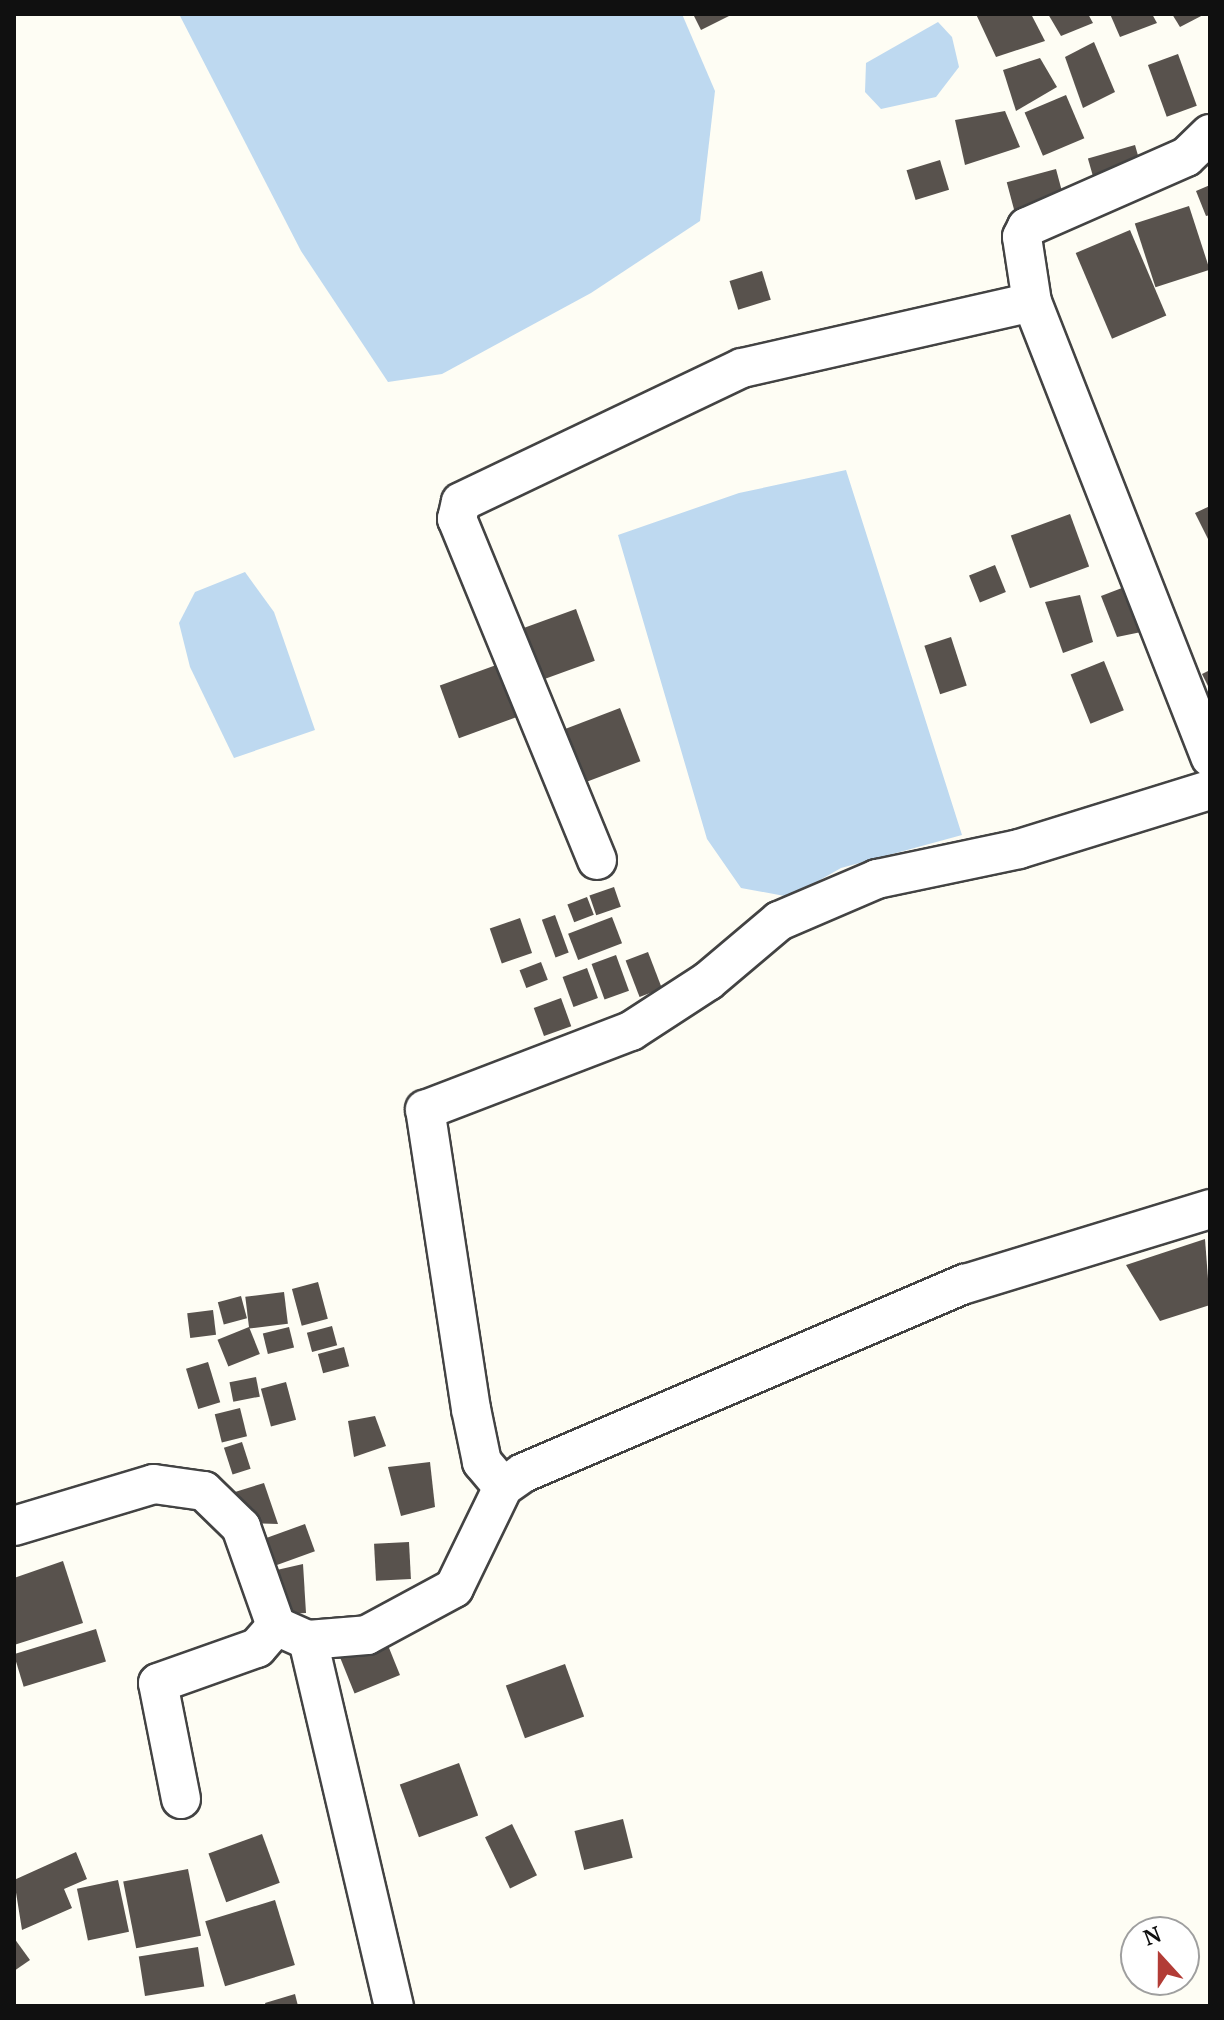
<!DOCTYPE html>
<html>
<head>
<meta charset="utf-8">
<style>
	body { margin:0 }
	#map { position:relative; width:1224px; height:2020px; overflow:hidden; background:#fefdf4; font-family:"PT Serif",serif }
	div>[style] { position:absolute }
	[style*='--x'] { left:calc(var(--x)*1px); top:calc(var(--y)*1px); width:calc(var(--w)*1px); rotate:calc(var(--a)*1deg) }
	.water>* { inset:0; background:#bed9f0 }
	.building>* { inset:0; background:#58524d; transform-origin:0 0 }
	.roads { filter:drop-shadow(2px 0 #434343) drop-shadow(-2px 0 #434343) drop-shadow(0 2px #434343) drop-shadow(0 -2px #434343) }
	.minor>* { height:38px; margin:-19px; padding:0 19px; transform-origin:19px; border-radius:19px; background:#fff }
	span { translate:-50% -50%; white-space:nowrap; text-align:center; line-height:1.15; -webkit-text-stroke:8px #fff; paint-order:stroke }
	.frame { position:absolute; inset:0; border:16px solid #101010; pointer-events:none }
	.north { position:absolute; left:1120px; top:1916px; width:80px; height:80px; box-sizing:border-box; background:#fff; border:2px solid #9f9f9f; border-radius:50%; rotate:339deg; font-size:22px; font-weight:700; line-height:32px; text-align:center; color:#101010 }
	.north::after { content:''; display:block; margin:auto; width:28px; height:36px; background:#b23c36; clip-path:polygon(50% 0,100% 100%,50% 72%,0 100%) }
</style>
</head>
<body>
<div id="map">
	<div class="water">
		<div style="clip-path:polygon(179px 14px,682px 14px,715px 91px,700px 221px,591px 293px,442px 374px,388px 382px,301px 251px)"></div>
		<div style="clip-path:polygon(938px 22px,952px 37px,959px 67px,936px 97px,881px 109px,865px 92px,866px 63px)"></div>
		<div style="clip-path:polygon(846px 470px,962px 835px,841px 868px,790px 897px,741px 888px,707px 839px,618px 535px,739px 493px)"></div>
		<div style="clip-path:polygon(245px 572px,274px 612px,315px 730px,234px 758px,190px 667px,179px 623px,195px 592px)"></div>
	</div>
	<div class="building">
		<div style="clip-path:polygon(693px 14px,733px 14px,701px 30px)"></div>
		<div style="clip-path:polygon(976px 14px,1031px 14px,1045px 41px,996px 57px)"></div>
		<div style="clip-path:polygon(1048px 14px,1088px 14px,1093px 23px,1061px 36px)"></div>
		<div style="clip-path:polygon(1110px 14px,1152px 14px,1157px 23px,1120px 37px)"></div>
		<div style="clip-path:polygon(1172px 14px,1205px 14px,1180px 27px)"></div>
		<div style="clip-path:polygon(1094px 42px,1115px 92px,1083px 108px,1065px 57px)"></div>
		<div style="left:1178px;top:54px;width:55px;height:32px;rotate:70deg"></div>
		<div style="clip-path:polygon(1040px 58px,1057px 87px,1016px 111px,1003px 70px)"></div>
		<div style="left:1066px;top:95px;width:47px;height:45px;rotate:67deg"></div>
		<div style="clip-path:polygon(1005px 111px,1020px 147px,965px 165px,955px 120px)"></div>
		<div style="left:1135px;top:145px;width:26px;height:49px;rotate:74deg"></div>
		<div style="left:940px;top:160px;width:31px;height:35px;rotate:73deg"></div>
		<div style="left:1056px;top:169px;width:31px;height:51px;rotate:75deg"></div>
		<div style="clip-path:polygon(1210px 185px,1210px 215px,1206px 216px,1196px 191px)"></div>
		<div style="left:1189px;top:206px;width:67px;height:57px;rotate:72deg"></div>
		<div style="left:1130px;top:230px;width:93px;height:59px;rotate:67deg"></div>
		<div style="left:762px;top:271px;width:30px;height:34px;rotate:73deg"></div>
		<div style="clip-path:polygon(1210px 506px,1210px 543px,1195px 513px)"></div>
		<div style="left:1070px;top:514px;width:56px;height:63px;rotate:70deg"></div>
		<div style="left:995px;top:565px;width:29px;height:28px;rotate:68deg"></div>
		<div style="clip-path:polygon(1135px 583px,1151px 630px,1117px 637px,1101px 596px)"></div>
		<div style="clip-path:polygon(1080px 595px,1093px 642px,1063px 653px,1045px 602px)"></div>
		<div style="left:576px;top:609px;width:55px;height:63px;rotate:70deg"></div>
		<div style="left:951px;top:637px;width:51px;height:28px;rotate:72deg"></div>
		<div style="left:1104px;top:661px;width:53px;height:36px;rotate:68deg"></div>
		<div style="left:499px;top:664px;width:56px;height:63px;rotate:70deg"></div>
		<div style="clip-path:polygon(1210px 670px,1210px 690px,1202px 674px)"></div>
		<div style="left:620px;top:708px;width:57px;height:63px;rotate:69deg"></div>
		<div style="left:614px;top:887px;width:21px;height:26px;rotate:71deg"></div>
		<div style="left:587px;top:897px;width:19px;height:21px;rotate:69deg"></div>
		<div style="left:555px;top:915px;width:40px;height:14px;rotate:70deg"></div>
		<div style="left:612px;top:917px;width:28px;height:47px;rotate:69deg"></div>
		<div style="left:520px;top:918px;width:37px;height:32px;rotate:71deg"></div>
		<div style="left:648px;top:952px;width:39px;height:24px;rotate:69deg"></div>
		<div style="left:616px;top:955px;width:38px;height:26px;rotate:70deg"></div>
		<div style="left:541px;top:962px;width:19px;height:23px;rotate:69deg"></div>
		<div style="left:587px;top:968px;width:32px;height:26px;rotate:70deg"></div>
		<div style="left:561px;top:998px;width:30px;height:29px;rotate:70deg"></div>
		<div style="clip-path:polygon(1205px 1239px,1210px 1305px,1160px 1321px,1126px 1265px)"></div>
		<div style="left:318px;top:1282px;width:38px;height:27px;rotate:75deg"></div>
		<div style="left:284px;top:1292px;width:32px;height:39px;rotate:83deg"></div>
		<div style="left:241px;top:1296px;width:23px;height:24px;rotate:75deg"></div>
		<div style="left:213px;top:1310px;width:25px;height:26px;rotate:83deg"></div>
		<div style="left:332px;top:1326px;width:20px;height:26px;rotate:75deg"></div>
		<div style="left:249px;top:1327px;width:29px;height:34px;rotate:68deg"></div>
		<div style="left:289px;top:1327px;width:21px;height:27px;rotate:76deg"></div>
		<div style="left:344px;top:1347px;width:20px;height:27px;rotate:75deg"></div>
		<div style="left:208px;top:1362px;width:42px;height:23px;rotate:73deg"></div>
		<div style="left:256px;top:1377px;width:20px;height:27px;rotate:79deg"></div>
		<div style="left:286px;top:1382px;width:39px;height:26px;rotate:75deg"></div>
		<div style="left:240px;top:1408px;width:29px;height:26px;rotate:76deg"></div>
		<div style="clip-path:polygon(375px 1416px,386px 1446px,354px 1457px,348px 1421px)"></div>
		<div style="left:242px;top:1442px;width:28px;height:19px;rotate:72deg"></div>
		<div style="clip-path:polygon(430px 1462px,435px 1507px,401px 1516px,388px 1467px)"></div>
		<div style="clip-path:polygon(264px 1483px,278px 1524px,245px 1523px,235px 1492px)"></div>
		<div style="left:305px;top:1524px;width:29px;height:50px;rotate:70deg"></div>
		<div style="left:409px;top:1542px;width:37px;height:35px;rotate:87deg"></div>
		<div style="clip-path:polygon(63px 1561px,83px 1623px,14px 1645px,14px 1578px)"></div>
		<div style="clip-path:polygon(303px 1564px,306px 1613px,286px 1614px,268px 1572px)"></div>
		<div style="left:96px;top:1629px;width:34px;height:86px;rotate:73deg"></div>
		<div style="left:385px;top:1638px;width:40px;height:49px;rotate:68deg"></div>
		<div style="left:565px;top:1664px;width:56px;height:63px;rotate:70deg"></div>
		<div style="left:459px;top:1763px;width:56px;height:63px;rotate:70deg"></div>
		<div style="left:623px;top:1819px;width:40px;height:50px;rotate:76deg"></div>
		<div style="left:512px;top:1824px;width:57px;height:30px;rotate:64deg"></div>
		<div style="left:262px;top:1834px;width:52px;height:57px;rotate:70deg"></div>
		<div style="clip-path:polygon(76px 1852px,87px 1879px,64px 1889px,72px 1908px,22px 1930px,14px 1880px)"></div>
		<div style="left:188px;top:1869px;width:68px;height:66px;rotate:79deg"></div>
		<div style="left:118px;top:1880px;width:53px;height:42px;rotate:78deg"></div>
		<div style="left:275px;top:1900px;width:68px;height:73px;rotate:73deg"></div>
		<div style="clip-path:polygon(14px 1938px,30px 1960px,14px 1971px)"></div>
		<div style="left:198px;top:1947px;width:40px;height:60px;rotate:81deg"></div>
		<div style="clip-path:polygon(295px 1994px,298px 2006px,266px 2006px,265px 2003px)"></div>
	</div>
	<div class="roads">
		<div class="minor">
			<div style="--x:1210;--y:134;--w:33;--a:136"></div>
			<div style="--x:1186;--y:157;--w:174;--a:156.2"></div>
			<div style="--x:1027;--y:227;--w:11;--a:117"></div>
			<div style="--x:1022;--y:237;--w:66;--a:81.3"></div>
			<div style="--x:1032;--y:302;--w:489;--a:68.6"></div>
			<div style="--x:597;--y:860;--w:369;--a:-112.3"></div>
			<div style="--x:457;--y:519;--w:17;--a:-77"></div>
			<div style="--x:461;--y:502;--w:311;--a:-25.5"></div>
			<div style="--x:742;--y:368;--w:297;--a:-12.8"></div>
			<div style="--x:503;--y:1487;--w:33;--a:-130"></div>
			<div style="--x:482;--y:1462;--w:54;--a:-101.7"></div>
			<div style="--x:471;--y:1409;--w:303;--a:-98.7"></div>
			<div style="--x:425;--y:1110;--w:221;--a:-21"></div>
			<div style="--x:631;--y:1031;--w:92;--a:-33"></div>
			<div style="--x:708;--y:981;--w:93;--a:-40.2"></div>
			<div style="--x:779;--y:921;--w:107;--a:-23.2"></div>
			<div style="--x:877;--y:879;--w:145;--a:-11.9"></div>
			<div style="--x:1019;--y:849;--w:200;--a:-17.2"></div>
			<div style="--x:14;--y:1526;--w:146;--a:-16.7"></div>
			<div style="--x:154;--y:1484;--w:50;--a:8"></div>
			<div style="--x:204;--y:1491;--w:52;--a:44.2"></div>
			<div style="--x:241;--y:1527;--w:105;--a:70.5"></div>
			<div style="--x:276;--y:1626;--w:35;--a:24"></div>
			<div style="--x:308;--y:1640;--w:59;--a:-4.8"></div>
			<div style="--x:367;--y:1635;--w:99;--a:-28.4"></div>
			<div style="--x:454;--y:1588;--w:112;--a:-64.1"></div>
			<div style="--x:503;--y:1487;--w:24;--a:-35"></div>
			<div style="--x:523;--y:1473;--w:481;--a:-23.2"></div>
			<div style="--x:965;--y:1284;--w:256;--a:-17"></div>
			<div style="--x:308;--y:1640;--w:376;--a:76.8"></div>
			<div style="--x:181;--y:1799;--w:118;--a:-101.2"></div>
			<div style="--x:158;--y:1683;--w:105;--a:-19.5"></div>
			<div style="--x:257;--y:1648;--w:29;--a:-49"></div>
		</div>
	</div>
	<div class="frame"></div>
	<div class="north">N</div>
</div>
</body>
</html>
